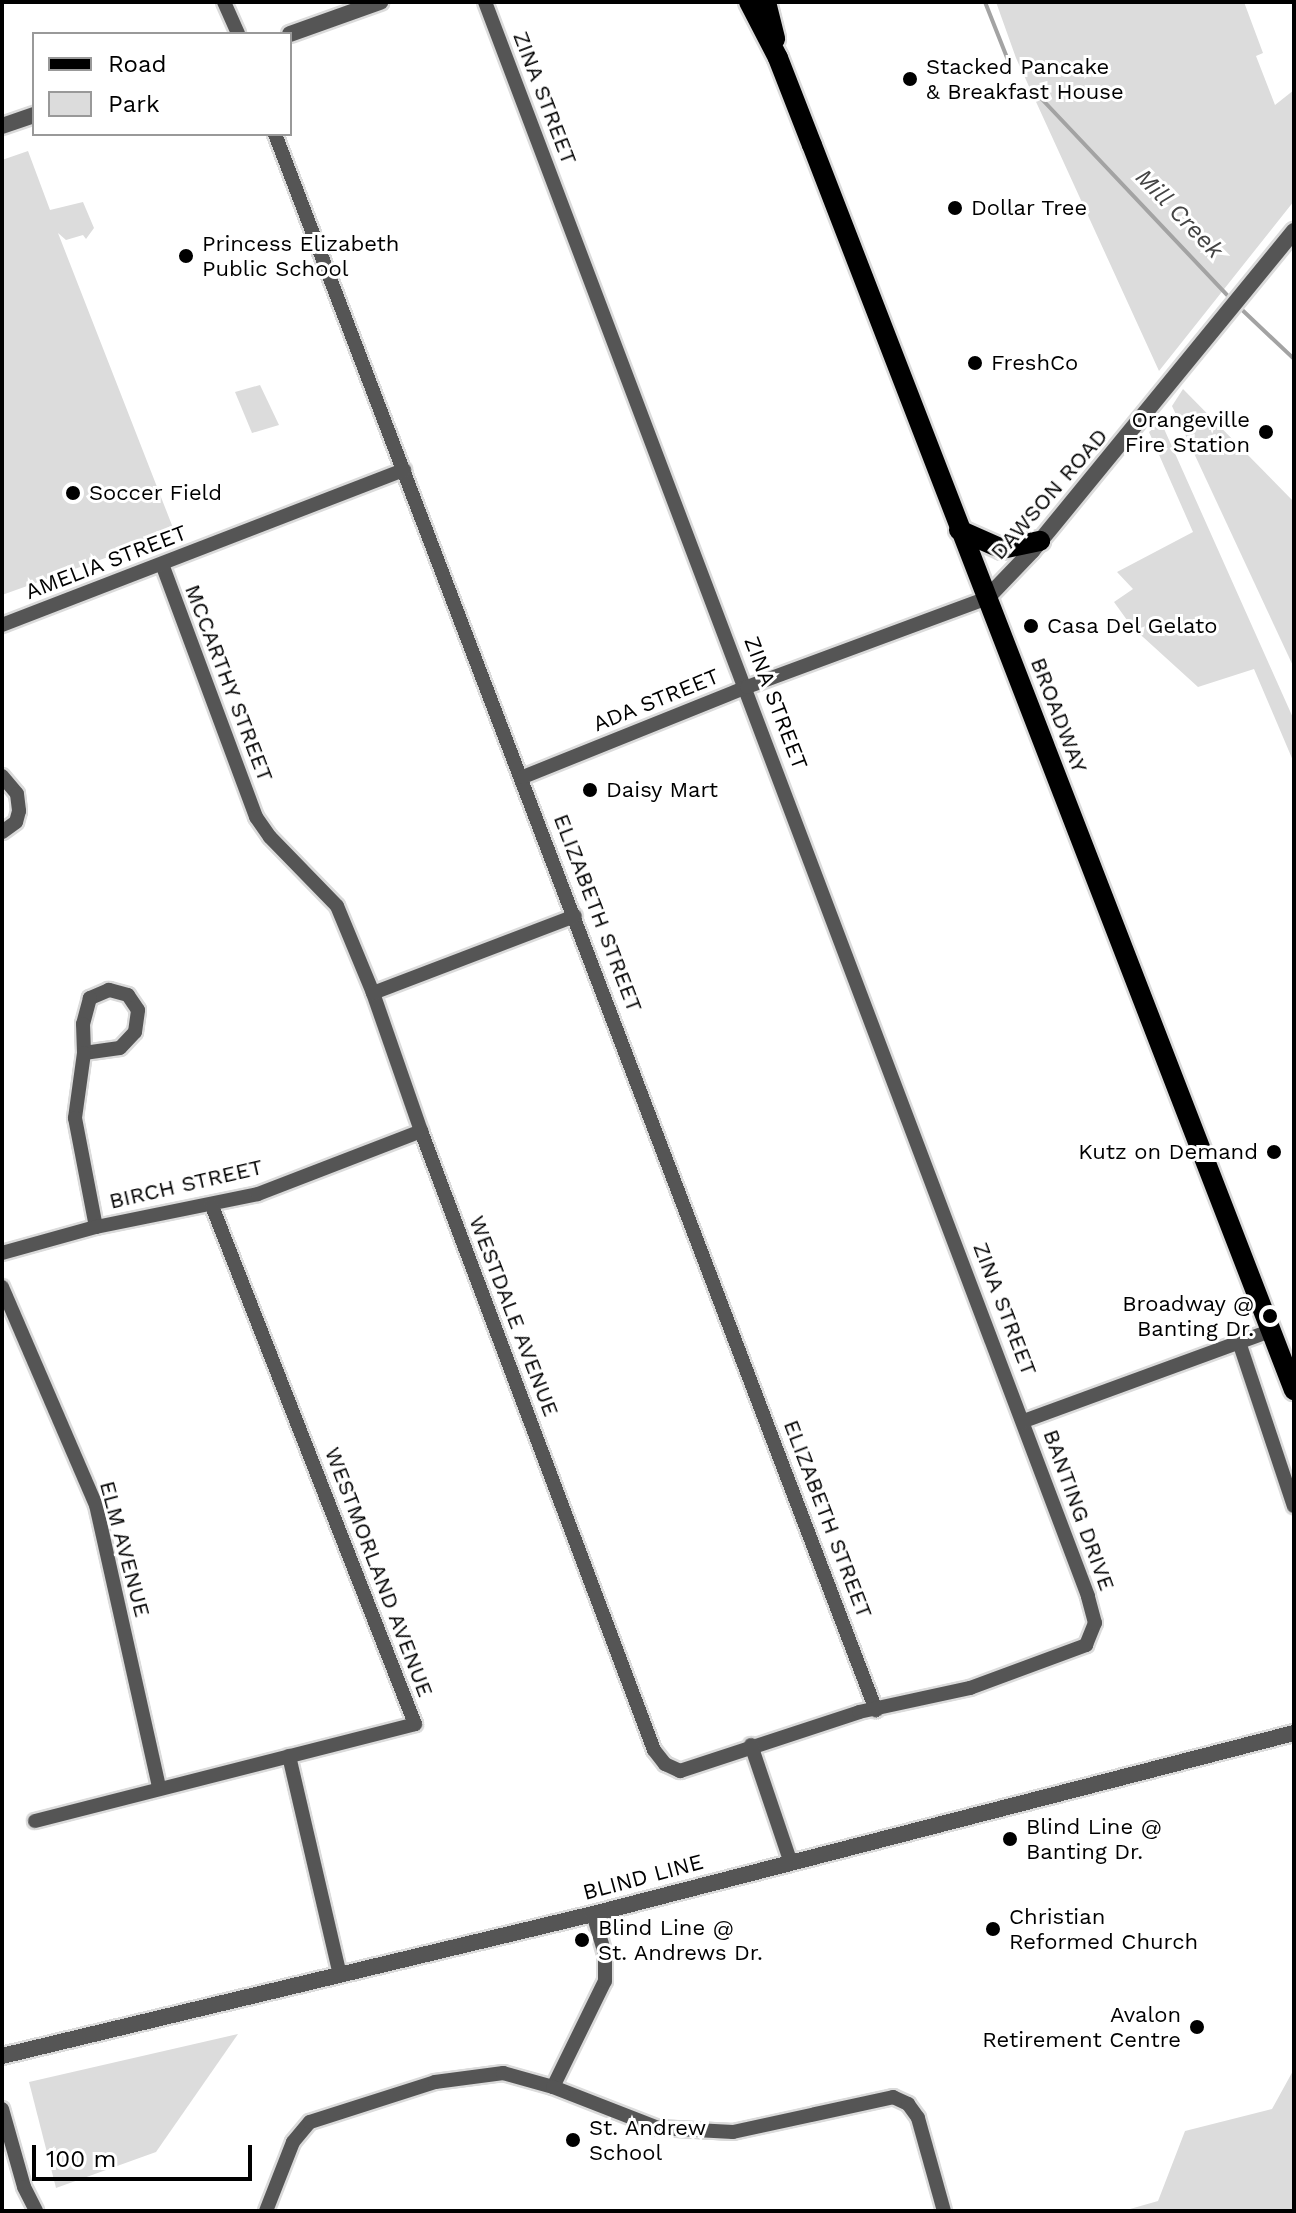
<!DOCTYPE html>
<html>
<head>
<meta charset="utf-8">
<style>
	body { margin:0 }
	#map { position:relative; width:1296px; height:2213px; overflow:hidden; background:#fff; font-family:"Work Sans",sans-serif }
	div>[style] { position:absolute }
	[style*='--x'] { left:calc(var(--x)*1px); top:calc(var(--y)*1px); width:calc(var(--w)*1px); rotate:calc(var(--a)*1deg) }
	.green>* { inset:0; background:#dcdcdc }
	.stream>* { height:4px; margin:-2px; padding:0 2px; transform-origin:2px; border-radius:2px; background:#a3a3a3 }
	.roads { filter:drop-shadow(2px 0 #dbdbdb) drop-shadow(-2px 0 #dbdbdb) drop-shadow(0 2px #dbdbdb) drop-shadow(0 -2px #dbdbdb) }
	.minor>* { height:14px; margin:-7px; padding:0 7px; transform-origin:7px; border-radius:7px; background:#555 }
	.tertiary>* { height:16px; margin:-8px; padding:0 8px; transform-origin:8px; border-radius:8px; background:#555 }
	.primary>* { height:20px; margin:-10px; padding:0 10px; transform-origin:10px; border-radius:10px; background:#000 }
	.dots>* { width:22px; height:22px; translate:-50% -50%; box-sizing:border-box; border:4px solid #fff; border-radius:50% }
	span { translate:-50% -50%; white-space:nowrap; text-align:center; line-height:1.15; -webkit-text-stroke:6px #fff; paint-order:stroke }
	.poi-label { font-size:22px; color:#000 }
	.left { translate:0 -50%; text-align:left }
	.right { translate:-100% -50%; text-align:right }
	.street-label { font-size:22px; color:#000 }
	.water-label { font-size:24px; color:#444; font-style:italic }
	.frame { position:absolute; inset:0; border:4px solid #000; pointer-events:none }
	.legend { position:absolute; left:32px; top:32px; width:260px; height:104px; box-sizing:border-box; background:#fff; border:2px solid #999; margin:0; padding:10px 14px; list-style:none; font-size:24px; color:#000 }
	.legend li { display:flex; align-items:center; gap:16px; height:40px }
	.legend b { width:40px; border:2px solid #999 }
	.scale { position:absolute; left:32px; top:2145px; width:220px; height:36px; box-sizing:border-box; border:4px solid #000; border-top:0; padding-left:10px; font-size:24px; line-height:28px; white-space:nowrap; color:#000; -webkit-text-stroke:6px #fff; paint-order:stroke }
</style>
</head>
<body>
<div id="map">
	<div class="green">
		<div style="clip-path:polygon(996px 2px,1244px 2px,1263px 53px,1256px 56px,1275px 105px,1294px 90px,1294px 201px,1159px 371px,1016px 58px)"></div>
		<div style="clip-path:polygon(28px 151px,50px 210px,83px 202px,94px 228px,86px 239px,83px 235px,66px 240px,58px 233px,175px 533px,2px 595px,2px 160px)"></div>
		<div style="clip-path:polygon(260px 385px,279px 425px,252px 433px,235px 392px)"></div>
		<div style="clip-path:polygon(1183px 389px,1294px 502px,1294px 668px,1172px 406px)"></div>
		<div style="clip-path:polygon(1161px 422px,1294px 720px,1294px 763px,1254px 669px,1198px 687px,1132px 627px,1114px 602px,1133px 589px,1117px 572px,1193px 532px,1149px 432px)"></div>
		<div style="clip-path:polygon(238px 2034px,156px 2152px,56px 2188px,29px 2082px)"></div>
		<div style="clip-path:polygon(1294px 2069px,1294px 2211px,1123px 2211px,1158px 2201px,1185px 2131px,1272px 2109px)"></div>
	</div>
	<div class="stream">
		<div style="--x:985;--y:2;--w:68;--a:68.4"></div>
		<div style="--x:1037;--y:94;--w:284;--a:46.6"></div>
		<div style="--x:1238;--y:306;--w:77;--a:43.4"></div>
	</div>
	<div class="roads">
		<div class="minor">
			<div style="--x:224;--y:2;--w:35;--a:66"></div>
			<div style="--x:275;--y:134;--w:1687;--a:69.13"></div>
			<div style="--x:162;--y:564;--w:270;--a:69.6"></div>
			<div style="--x:256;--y:817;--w:24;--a:55"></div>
			<div style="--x:270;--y:837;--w:96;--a:45.8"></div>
			<div style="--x:337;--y:906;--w:94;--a:67.5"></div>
			<div style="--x:373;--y:993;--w:146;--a:70.8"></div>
			<div style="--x:421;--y:1131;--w:661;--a:69.37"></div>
			<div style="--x:654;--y:1750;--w:18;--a:52"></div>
			<div style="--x:665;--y:1764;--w:17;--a:25"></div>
			<div style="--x:680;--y:1771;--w:188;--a:-18.2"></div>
			<div style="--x:859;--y:1712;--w:114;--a:-12.2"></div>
			<div style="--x:970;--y:1688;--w:124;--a:-20.3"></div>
			<div style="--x:1086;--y:1645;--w:24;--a:-68"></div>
			<div style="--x:1095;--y:1623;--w:28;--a:-105"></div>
			<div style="--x:1088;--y:1596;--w:1704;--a:-110.72"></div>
			<div style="--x:2;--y:625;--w:431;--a:-21.1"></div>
			<div style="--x:2;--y:776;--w:23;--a:50"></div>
			<div style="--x:17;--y:794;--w:17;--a:83"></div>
			<div style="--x:19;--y:811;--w:11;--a:105"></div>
			<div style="--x:16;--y:822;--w:17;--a:144"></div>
			<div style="--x:523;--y:777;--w:241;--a:-21.9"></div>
			<div style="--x:747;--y:687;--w:256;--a:-20.3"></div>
			<div style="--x:373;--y:993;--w:216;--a:-20.9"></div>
			<div style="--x:84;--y:1053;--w:36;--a:-8"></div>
			<div style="--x:120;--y:1048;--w:22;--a:-47"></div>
			<div style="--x:135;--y:1032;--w:22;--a:-82"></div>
			<div style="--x:138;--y:1010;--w:18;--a:-124"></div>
			<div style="--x:128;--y:995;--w:20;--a:-165"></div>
			<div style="--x:109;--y:990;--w:21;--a:157"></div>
			<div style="--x:90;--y:998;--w:27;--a:105"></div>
			<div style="--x:83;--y:1024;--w:29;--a:88"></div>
			<div style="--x:84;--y:1053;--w:66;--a:97.9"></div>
			<div style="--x:75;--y:1118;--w:111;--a:79.1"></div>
			<div style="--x:2;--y:1253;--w:98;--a:-15.5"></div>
			<div style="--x:96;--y:1227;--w:165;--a:-11.5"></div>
			<div style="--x:258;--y:1194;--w:175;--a:-21.1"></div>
			<div style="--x:2;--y:1287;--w:237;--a:66.7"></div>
			<div style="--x:96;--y:1505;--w:290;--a:77.4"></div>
			<div style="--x:1239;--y:1342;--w:173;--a:71.5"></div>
			<div style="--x:1024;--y:1421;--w:264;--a:-20.1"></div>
			<div style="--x:751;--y:1745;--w:121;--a:71.3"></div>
			<div style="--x:289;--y:1756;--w:225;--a:76.9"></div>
			<div style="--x:35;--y:1821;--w:392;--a:-14.3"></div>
			<div style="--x:415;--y:1724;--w:556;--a:-111.4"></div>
			<div style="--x:553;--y:2087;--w:118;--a:-63.9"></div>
			<div style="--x:605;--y:1981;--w:27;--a:-90"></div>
			<div style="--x:605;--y:1954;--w:42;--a:-106.7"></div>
			<div style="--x:2;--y:2109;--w:81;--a:74.2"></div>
			<div style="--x:24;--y:2187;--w:27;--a:63"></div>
			<div style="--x:266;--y:2211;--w:74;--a:-68.6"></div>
			<div style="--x:293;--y:2142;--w:26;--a:-50"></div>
			<div style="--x:310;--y:2122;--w:131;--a:-17.7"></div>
			<div style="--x:435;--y:2082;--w:69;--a:-7.5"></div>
			<div style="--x:503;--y:2073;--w:52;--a:15.6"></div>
			<div style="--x:553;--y:2087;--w:113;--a:21.3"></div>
			<div style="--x:658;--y:2128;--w:75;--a:3.1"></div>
			<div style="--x:733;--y:2132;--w:164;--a:-12.3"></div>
			<div style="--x:893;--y:2097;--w:17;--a:25"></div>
			<div style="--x:908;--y:2104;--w:17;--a:54"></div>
			<div style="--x:918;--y:2118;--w:97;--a:74.4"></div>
		</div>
		<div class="tertiary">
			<div style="--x:290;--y:34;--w:96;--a:-19.6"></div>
			<div style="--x:2;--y:126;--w:34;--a:-19"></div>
			<div style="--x:987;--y:598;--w:65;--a:-46.2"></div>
			<div style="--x:1032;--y:551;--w:414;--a:-50.7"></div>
			<div style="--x:2;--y:2056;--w:608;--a:-13.51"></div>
			<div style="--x:593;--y:1914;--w:724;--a:-14.48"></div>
		</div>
		<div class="primary">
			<div style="--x:749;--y:2;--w:63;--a:62.6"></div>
			<div style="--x:778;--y:58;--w:93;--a:68.7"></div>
			<div style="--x:812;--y:145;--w:1335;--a:68.84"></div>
			<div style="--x:766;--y:2;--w:38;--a:76"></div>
			<div style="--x:959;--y:530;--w:47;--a:23.8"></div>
			<div style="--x:1002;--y:549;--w:39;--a:-12"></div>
		</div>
	</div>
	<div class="dots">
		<div style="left:910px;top:79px;background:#000"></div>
		<div style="left:955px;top:208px;background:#000"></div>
		<div style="left:186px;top:256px;background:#000"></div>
		<div style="left:975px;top:363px;background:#000"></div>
		<div style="left:1266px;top:432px;background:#000"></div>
		<div style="left:73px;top:493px;background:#000"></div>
		<div style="left:1031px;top:626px;background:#000"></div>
		<div style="left:590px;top:790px;background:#000"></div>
		<div style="left:1274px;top:1152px;background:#000"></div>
		<div style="left:1270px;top:1316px;background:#000"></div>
		<div style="left:1010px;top:1839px;background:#000"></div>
		<div style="left:993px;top:1929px;background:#000"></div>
		<div style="left:582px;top:1940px;background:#000"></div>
		<div style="left:1197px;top:2027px;background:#000"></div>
		<div style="left:573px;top:2140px;background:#000"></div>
	</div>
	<div class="poi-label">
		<span class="left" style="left:926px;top:79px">Stacked Pancake<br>&amp; Breakfast House</span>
		<span class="left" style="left:971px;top:208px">Dollar Tree</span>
		<span class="left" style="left:202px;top:256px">Princess Elizabeth<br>Public School</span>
		<span class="left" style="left:991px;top:363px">FreshCo</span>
		<span class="right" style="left:1250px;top:432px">Orangeville<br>Fire Station</span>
		<span class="left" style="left:89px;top:493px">Soccer Field</span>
		<span class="left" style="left:1047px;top:626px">Casa Del Gelato</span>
		<span class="left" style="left:606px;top:790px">Daisy Mart</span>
		<span class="right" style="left:1258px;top:1152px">Kutz on Demand</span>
		<span class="right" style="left:1254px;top:1316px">Broadway @<br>Banting Dr.</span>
		<span class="left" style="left:1026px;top:1839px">Blind Line @<br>Banting Dr.</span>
		<span class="left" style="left:1009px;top:1929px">Christian<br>Reformed Church</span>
		<span class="left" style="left:598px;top:1940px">Blind Line @<br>St. Andrews Dr.</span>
		<span class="right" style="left:1181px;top:2027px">Avalon<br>Retirement Centre</span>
		<span class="left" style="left:589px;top:2140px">St. Andrew<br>School</span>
	</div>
	<div class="street-label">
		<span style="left:545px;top:98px;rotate:69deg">ZINA STREET</span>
		<span style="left:1049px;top:494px;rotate:-49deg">DAWSON ROAD</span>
		<span style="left:106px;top:562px;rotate:-21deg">AMELIA STREET</span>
		<span style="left:229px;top:683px;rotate:69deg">MCCARTHY STREET</span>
		<span style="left:656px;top:700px;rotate:-22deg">ADA STREET</span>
		<span style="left:776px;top:703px;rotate:69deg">ZINA STREET</span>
		<span style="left:1059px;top:715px;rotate:69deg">BROADWAY</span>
		<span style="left:598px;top:913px;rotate:69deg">ELIZABETH STREET</span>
		<span style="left:186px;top:1184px;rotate:-13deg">BIRCH STREET</span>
		<span style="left:1005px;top:1309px;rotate:69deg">ZINA STREET</span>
		<span style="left:514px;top:1316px;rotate:69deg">WESTDALE AVENUE</span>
		<span style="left:1079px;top:1510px;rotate:70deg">BANTING DRIVE</span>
		<span style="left:828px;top:1519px;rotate:69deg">ELIZABETH STREET</span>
		<span style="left:125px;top:1549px;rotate:75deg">ELM AVENUE</span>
		<span style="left:379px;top:1572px;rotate:69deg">WESTMORLAND AVENUE</span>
		<span style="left:643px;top:1877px;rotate:-15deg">BLIND LINE</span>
	</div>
	<div class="water-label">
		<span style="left:1179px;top:214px;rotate:46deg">Mill Creek</span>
	</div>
	<div class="frame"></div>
	<ul class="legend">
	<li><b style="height:10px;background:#000"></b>Road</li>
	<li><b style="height:22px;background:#dcdcdc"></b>Park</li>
	</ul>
	<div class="scale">100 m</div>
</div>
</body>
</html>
